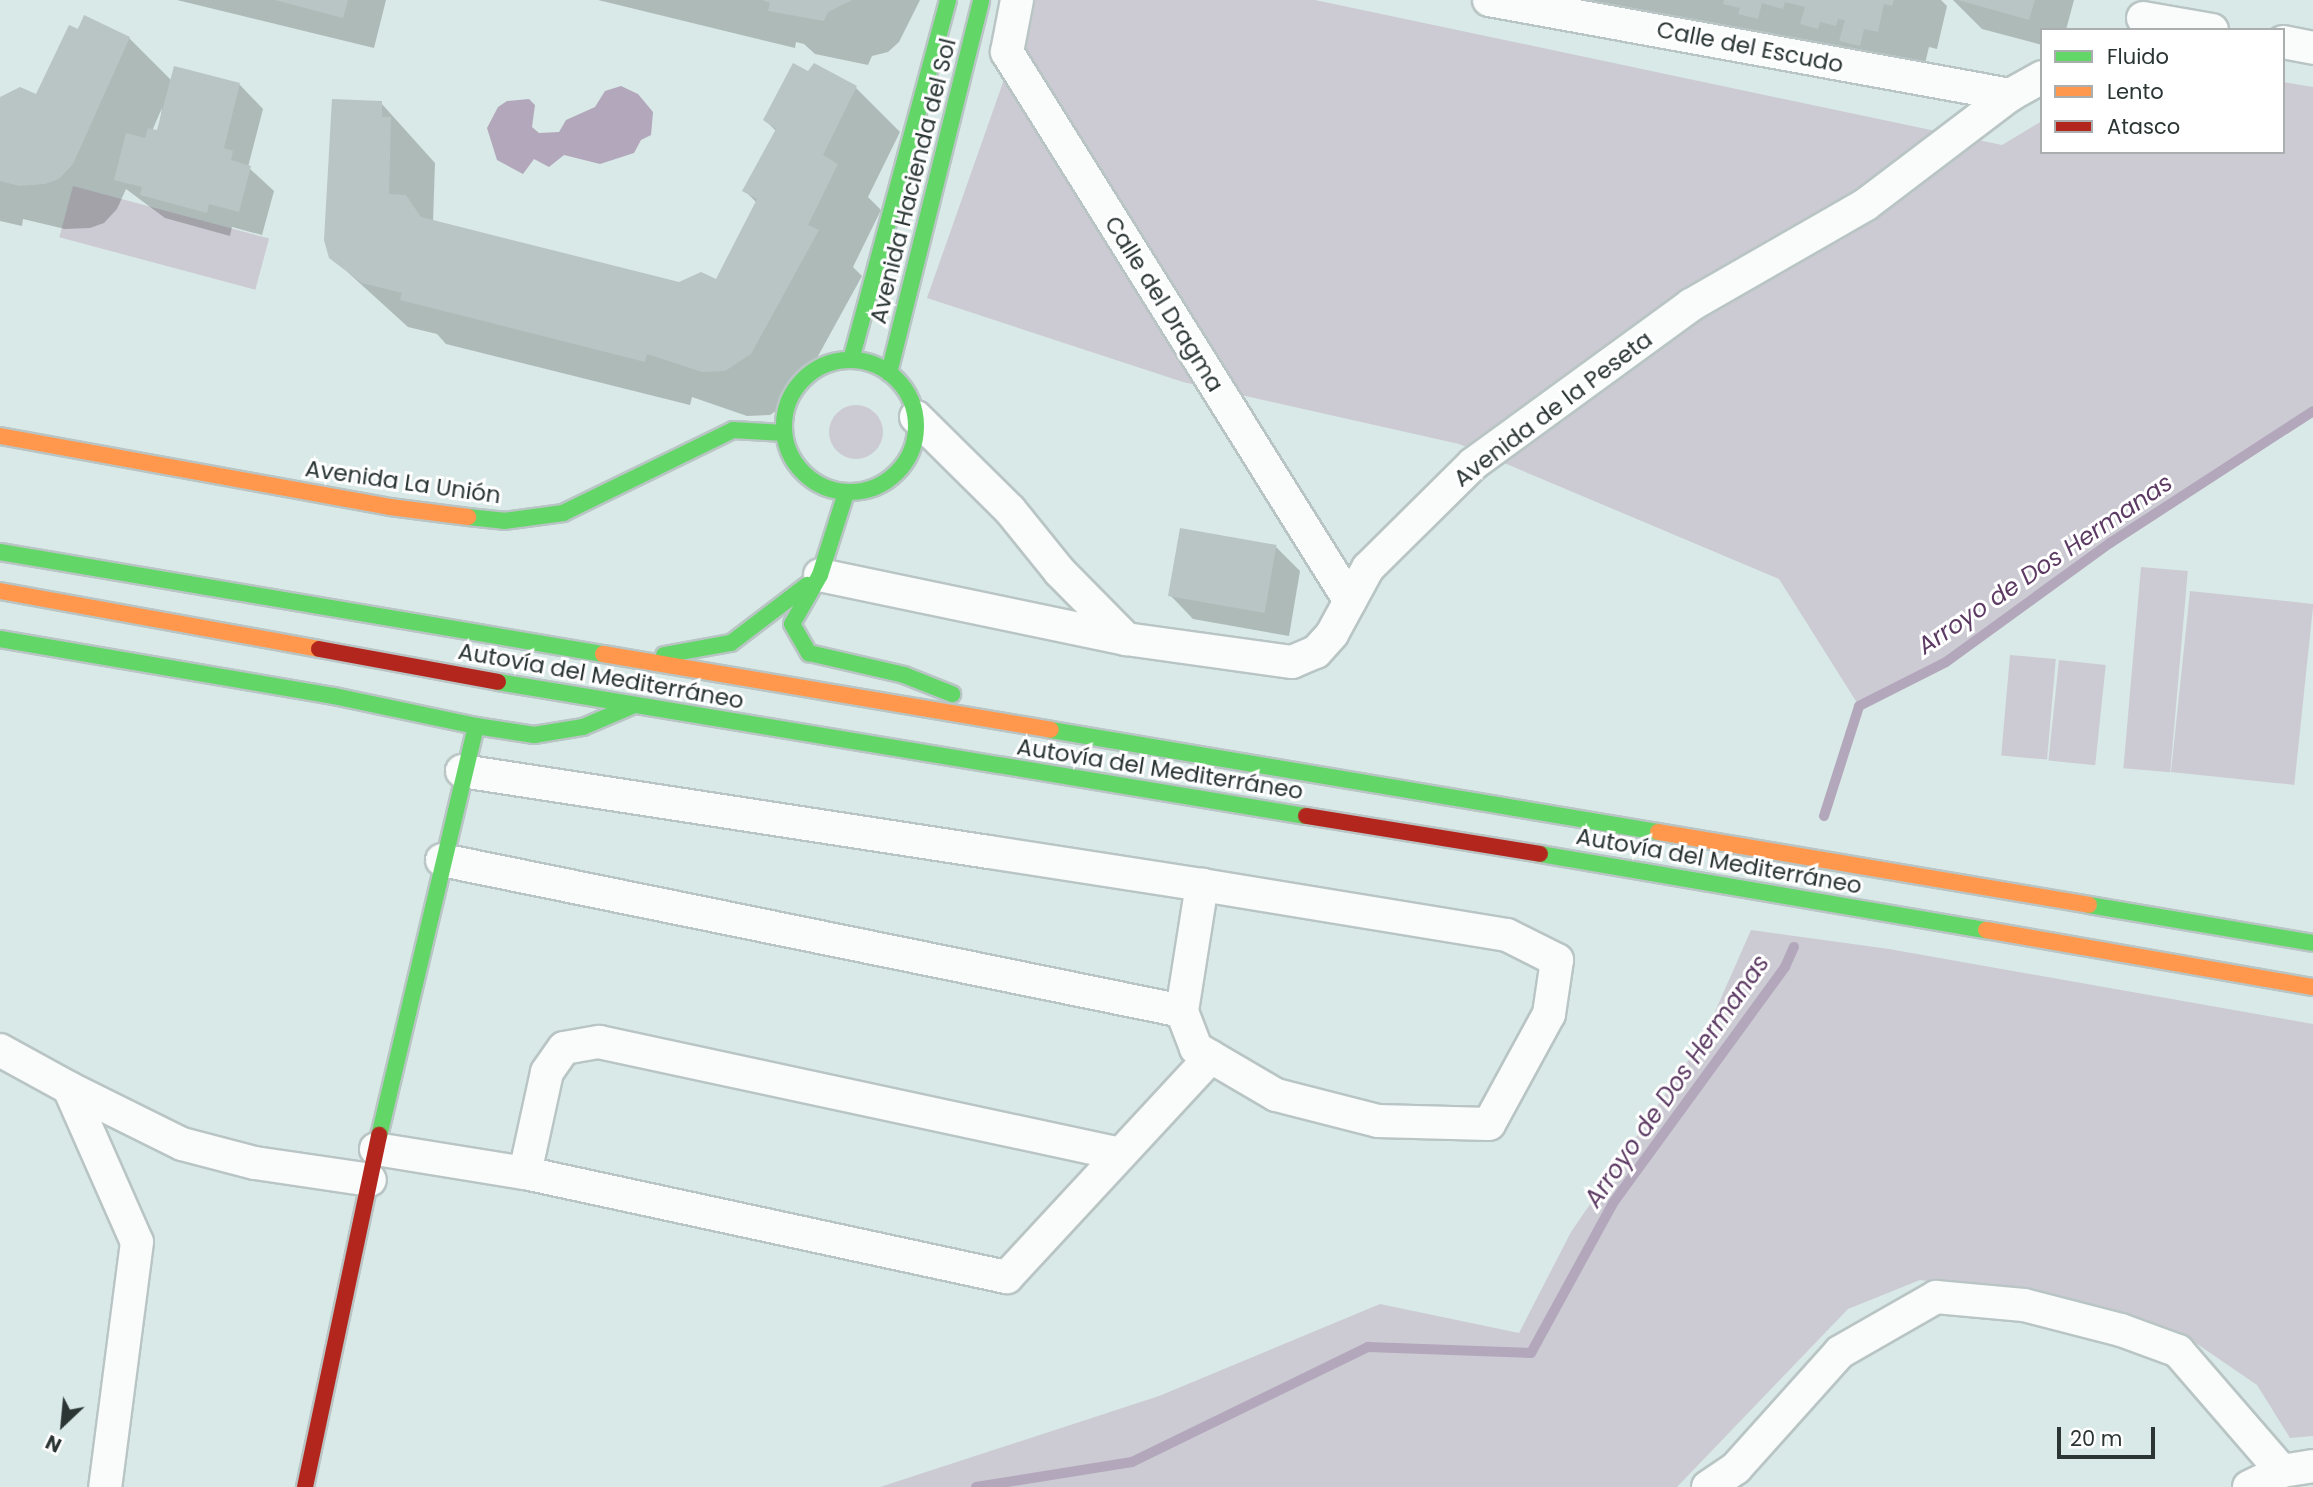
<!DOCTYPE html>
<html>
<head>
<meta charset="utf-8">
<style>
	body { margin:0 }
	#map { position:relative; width:2313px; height:1487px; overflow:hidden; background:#d9e9e7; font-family:Poppins,sans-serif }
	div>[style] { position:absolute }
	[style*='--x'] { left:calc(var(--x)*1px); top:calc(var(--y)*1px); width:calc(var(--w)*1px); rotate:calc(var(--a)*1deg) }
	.green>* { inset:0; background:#cccbd4; transform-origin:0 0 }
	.round { border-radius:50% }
	.water>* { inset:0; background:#b3a7bb }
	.shadow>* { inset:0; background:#0003 }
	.stream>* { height:10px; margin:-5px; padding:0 5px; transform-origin:5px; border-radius:5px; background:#b3a7bb }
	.building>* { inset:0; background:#b9c5c4; transform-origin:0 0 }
	.roads { filter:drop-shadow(2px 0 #b9c5c4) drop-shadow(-2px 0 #b9c5c4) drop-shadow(0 2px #b9c5c4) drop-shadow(0 -2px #b9c5c4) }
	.street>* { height:32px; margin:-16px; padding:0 16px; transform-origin:16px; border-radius:16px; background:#f9fcfb }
	.fast>* { height:16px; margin:-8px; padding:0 8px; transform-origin:8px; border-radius:8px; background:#63d668 }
	.fast>.ring { margin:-8px; padding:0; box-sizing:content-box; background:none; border:16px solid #63d668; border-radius:50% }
	.slow>* { height:16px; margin:-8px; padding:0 8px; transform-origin:8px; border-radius:8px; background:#ff974d }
	.jam>* { height:16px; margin:-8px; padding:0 8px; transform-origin:8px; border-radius:8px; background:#b3261e }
	span { translate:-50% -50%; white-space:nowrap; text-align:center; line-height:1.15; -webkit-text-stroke:6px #fff; paint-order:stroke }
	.street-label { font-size:23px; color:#2a3534 }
	.water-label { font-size:24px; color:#5c3a63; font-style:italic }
	.legend { position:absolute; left:2040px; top:28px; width:245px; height:126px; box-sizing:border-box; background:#fff; border:2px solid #aaaeae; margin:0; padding:9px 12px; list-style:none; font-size:21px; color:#2a3534 }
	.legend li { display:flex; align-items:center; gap:14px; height:35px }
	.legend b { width:35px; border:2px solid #aaaeae }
	.north { position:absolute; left:28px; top:1389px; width:70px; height:70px; -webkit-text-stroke:5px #fff; paint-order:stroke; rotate:206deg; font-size:19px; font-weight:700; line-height:28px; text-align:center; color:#2a3534 }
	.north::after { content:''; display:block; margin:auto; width:24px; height:32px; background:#2a3534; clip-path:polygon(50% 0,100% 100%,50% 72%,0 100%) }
	.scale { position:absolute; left:2057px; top:1427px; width:98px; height:32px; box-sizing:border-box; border:4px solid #2a3534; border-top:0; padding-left:9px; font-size:21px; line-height:24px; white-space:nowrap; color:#2a3534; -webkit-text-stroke:5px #fff; paint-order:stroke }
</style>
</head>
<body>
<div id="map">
	<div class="green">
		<div style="clip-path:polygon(1032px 0,1315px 0,2002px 145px,2042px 121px,2042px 152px,2283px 152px,2283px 82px,2313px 87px,2313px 411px,2110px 543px,1946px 662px,1859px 706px,1779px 579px,1459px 444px,1183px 382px,927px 298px)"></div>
		<div style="left:73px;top:186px;width:203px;height:53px;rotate:15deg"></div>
		<div class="round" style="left:829px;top:405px;width:54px;height:54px"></div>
		<div style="left:2141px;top:567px;width:47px;height:202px;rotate:5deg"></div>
		<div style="left:2190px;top:591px;width:124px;height:182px;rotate:6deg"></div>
		<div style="left:2010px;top:655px;width:46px;height:101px;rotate:5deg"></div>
		<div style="left:2059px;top:660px;width:47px;height:101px;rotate:6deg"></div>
		<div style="clip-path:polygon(1751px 930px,1889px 949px,2313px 1024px,2313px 1436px,2290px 1438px,2257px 1385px,2181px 1333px,2061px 1296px,1920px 1280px,1848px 1309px,1677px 1487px,880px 1487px,1159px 1396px,1380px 1304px,1519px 1333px,1571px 1232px,1703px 1039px)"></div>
	</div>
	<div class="water">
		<div style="clip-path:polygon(621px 86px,638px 94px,653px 112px,651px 135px,641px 140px,634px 153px,600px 164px,564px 155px,549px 167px,534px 159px,523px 174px,497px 160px,487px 128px,498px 107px,507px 101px,529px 99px,535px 105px,532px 127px,539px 133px,559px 132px,566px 120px,595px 107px,605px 91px)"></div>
	</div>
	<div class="shadow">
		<div style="clip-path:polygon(177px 0,386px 0,374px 48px)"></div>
		<div style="clip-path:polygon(598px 0,920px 0,899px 42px,888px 52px,872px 56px,868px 65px,815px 54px,804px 44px,796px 42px,795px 48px)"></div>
		<div style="clip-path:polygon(1586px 0,1941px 0,1947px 6px,1937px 49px,1929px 47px,1922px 76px,1770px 48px,1752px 30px,1729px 26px,1724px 44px,1597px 11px)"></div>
		<div style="clip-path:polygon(1953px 0,2074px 0,2066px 30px,2042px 30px,2042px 45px,1982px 29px)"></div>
		<div style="clip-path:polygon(evenodd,85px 17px,129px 38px,172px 81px,240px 85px,263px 109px,248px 167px,274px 191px,262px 235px,232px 227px,230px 236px,165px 218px,126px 189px,117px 209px,104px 223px,90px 228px,65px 229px,23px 219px,22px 226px,0 221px,0 99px,37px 97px,85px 17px,162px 108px,158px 132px,152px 131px,162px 108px)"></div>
		<div style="clip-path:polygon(808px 73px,856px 88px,900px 132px,868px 197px,881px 210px,853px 267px,862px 276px,795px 398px,770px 415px,747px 416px,692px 397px,690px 405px,446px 344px,437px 334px,408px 327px,331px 257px,381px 103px,435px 163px,433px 222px,680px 284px,717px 281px,757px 203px,744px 190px,777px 132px,765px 120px)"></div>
		<div style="clip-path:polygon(1276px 547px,1300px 571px,1289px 636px,1193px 619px,1170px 595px)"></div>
	</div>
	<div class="stream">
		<div style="--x:1824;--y:816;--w:115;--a:-72.3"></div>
		<div style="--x:1859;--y:706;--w:97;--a:-26.8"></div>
		<div style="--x:1946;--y:662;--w:203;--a:-36"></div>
		<div style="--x:2110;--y:543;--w:242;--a:-33"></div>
		<div style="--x:976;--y:1487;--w:158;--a:-9.1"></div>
		<div style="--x:1132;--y:1462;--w:263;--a:-26"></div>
		<div style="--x:1368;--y:1347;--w:163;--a:2.1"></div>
		<div style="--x:1531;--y:1353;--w:171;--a:-61.3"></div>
		<div style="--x:1613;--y:1203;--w:292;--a:-53.9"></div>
		<div style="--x:1785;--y:967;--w:22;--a:-66"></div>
	</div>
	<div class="building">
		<div style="clip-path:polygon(275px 0,348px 0,343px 18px)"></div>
		<div style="clip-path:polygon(762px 0,852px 0,828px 12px,824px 21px,768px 11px,770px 3px)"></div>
		<div style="clip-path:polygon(1724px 0,1894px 0,1892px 6px,1884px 4px,1878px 32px,1864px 29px,1860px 46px,1839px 41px,1845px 20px,1838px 19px,1836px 26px,1820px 22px,1818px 29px,1800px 24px,1805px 7px,1785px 2px,1783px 9px,1762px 3px,1758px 19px,1738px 14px,1740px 8px,1723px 4px)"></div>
		<div style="clip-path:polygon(1958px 0,2035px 0,2029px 20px)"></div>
		<div style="clip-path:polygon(84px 15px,130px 37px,73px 164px,59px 179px,45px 184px,19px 186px,0 181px,0 97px,20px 87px,36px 94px,69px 25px,78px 29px)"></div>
		<div style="clip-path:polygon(793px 63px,808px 71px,814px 63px,857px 86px,823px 155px,838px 164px,808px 225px,819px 230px,751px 354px,725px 371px,702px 372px,647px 354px,645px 362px,400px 300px,402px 293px,362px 283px,329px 258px,324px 240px,332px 99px,382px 101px,382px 117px,391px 117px,389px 194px,406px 195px,421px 217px,679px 282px,701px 272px,716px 279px,757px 199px,742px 191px,776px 129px,763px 120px)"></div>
		<div style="clip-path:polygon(174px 66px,240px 83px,224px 148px,233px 151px,231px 160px,251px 166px,239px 212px,209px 204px,207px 213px,140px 195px,142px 187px,114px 180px,126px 133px,145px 138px,148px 128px,157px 130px)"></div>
		<div style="left:1180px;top:528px;width:98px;height:69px;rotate:10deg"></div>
	</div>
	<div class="roads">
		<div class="street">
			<div style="--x:1017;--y:0;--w:53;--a:100.9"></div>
			<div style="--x:1007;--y:52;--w:647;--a:58"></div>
			<div style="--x:1489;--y:0;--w:530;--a:10.33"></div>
			<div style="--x:2143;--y:18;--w:70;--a:9.9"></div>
			<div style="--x:2283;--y:42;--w:31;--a:11"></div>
			<div style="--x:916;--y:417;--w:132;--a:44.7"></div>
			<div style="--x:1010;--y:510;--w:80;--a:51.1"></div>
			<div style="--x:1060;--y:572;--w:94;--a:45.4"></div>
			<div style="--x:1126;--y:639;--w:168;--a:7.9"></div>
			<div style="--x:1292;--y:662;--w:26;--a:-23"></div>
			<div style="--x:1316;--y:652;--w:24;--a:-48"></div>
			<div style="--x:1332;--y:634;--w:75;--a:-61.4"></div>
			<div style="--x:1368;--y:568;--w:148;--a:-44.7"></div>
			<div style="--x:1473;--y:464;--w:270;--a:-36.1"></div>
			<div style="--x:1691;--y:305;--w:201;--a:-29.9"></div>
			<div style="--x:1865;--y:205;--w:182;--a:-37.2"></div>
			<div style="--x:2010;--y:95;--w:37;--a:-29"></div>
			<div style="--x:820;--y:575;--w:313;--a:11.8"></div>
			<div style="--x:462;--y:771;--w:533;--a:8.74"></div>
			<div style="--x:989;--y:852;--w:216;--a:8.8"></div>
			<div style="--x:1202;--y:885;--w:309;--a:9.3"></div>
			<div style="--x:1507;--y:935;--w:56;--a:26.6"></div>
			<div style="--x:1557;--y:960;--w:55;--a:98.4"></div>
			<div style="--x:1549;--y:1014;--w:125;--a:118.6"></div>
			<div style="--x:1489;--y:1124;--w:111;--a:-178.5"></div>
			<div style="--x:1378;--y:1121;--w:105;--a:-165.7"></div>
			<div style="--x:1276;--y:1095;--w:93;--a:-149.6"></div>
			<div style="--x:1196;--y:1048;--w:40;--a:-111"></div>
			<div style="--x:1182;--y:1011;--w:128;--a:-81"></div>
			<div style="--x:442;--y:860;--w:755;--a:11.53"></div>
			<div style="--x:0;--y:1050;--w:79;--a:28.8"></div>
			<div style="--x:69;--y:1088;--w:168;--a:66.2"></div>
			<div style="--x:137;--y:1242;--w:247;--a:97.4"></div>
			<div style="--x:69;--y:1088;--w:126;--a:26.4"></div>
			<div style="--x:182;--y:1144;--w:75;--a:14.6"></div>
			<div style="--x:255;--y:1163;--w:116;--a:8.4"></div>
			<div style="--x:376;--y:1149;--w:151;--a:9.2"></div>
			<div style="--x:525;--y:1173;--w:493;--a:12.2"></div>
			<div style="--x:1007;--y:1277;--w:300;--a:-47.2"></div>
			<div style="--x:525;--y:1173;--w:103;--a:-77.7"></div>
			<div style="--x:547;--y:1072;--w:29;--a:-55"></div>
			<div style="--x:564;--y:1048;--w:36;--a:-10"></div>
			<div style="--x:599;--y:1042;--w:533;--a:12.13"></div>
			<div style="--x:1708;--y:1487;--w:34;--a:-34"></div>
			<div style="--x:1736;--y:1468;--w:156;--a:-48.1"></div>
			<div style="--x:1840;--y:1352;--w:111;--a:-29.8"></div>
			<div style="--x:1936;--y:1297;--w:88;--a:5.2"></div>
			<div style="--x:2024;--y:1305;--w:100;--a:14.5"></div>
			<div style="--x:2121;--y:1330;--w:61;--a:20.2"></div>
			<div style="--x:2178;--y:1351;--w:159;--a:49.1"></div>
			<div style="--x:2249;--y:1487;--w:37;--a:-26"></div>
			<div style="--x:2282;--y:1471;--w:31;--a:-9"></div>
		</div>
		<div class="fast">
			<div class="ring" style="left:784px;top:360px;width:116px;height:116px"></div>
			<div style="--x:851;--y:360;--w:373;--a:-74.9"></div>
			<div style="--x:889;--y:373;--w:384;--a:-76.1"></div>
			<div style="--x:468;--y:517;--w:36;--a:6"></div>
			<div style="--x:504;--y:521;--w:60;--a:-7.7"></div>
			<div style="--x:563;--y:513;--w:189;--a:-26"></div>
			<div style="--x:733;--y:430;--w:51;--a:3.4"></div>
			<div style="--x:0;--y:552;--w:612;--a:9.6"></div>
			<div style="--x:820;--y:575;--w:86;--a:-72.4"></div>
			<div style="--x:820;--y:575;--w:56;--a:119.7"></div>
			<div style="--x:792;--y:624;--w:34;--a:60"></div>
			<div style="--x:809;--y:653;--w:98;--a:13"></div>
			<div style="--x:904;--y:675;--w:52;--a:21.6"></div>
			<div style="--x:0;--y:639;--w:339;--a:9.7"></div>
			<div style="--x:334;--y:696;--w:145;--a:11.9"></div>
			<div style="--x:476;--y:726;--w:420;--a:103.3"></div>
			<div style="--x:664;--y:655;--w:68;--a:-10.2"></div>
			<div style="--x:731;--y:643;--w:96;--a:-37.3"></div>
			<div style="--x:498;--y:682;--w:819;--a:9.42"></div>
			<div style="--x:476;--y:726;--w:59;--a:8.8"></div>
			<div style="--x:534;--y:735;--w:50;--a:-9.3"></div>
			<div style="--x:583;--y:727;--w:53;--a:-23.2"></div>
			<div style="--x:1051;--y:730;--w:616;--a:9.54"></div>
			<div style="--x:1540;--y:854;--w:452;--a:9.7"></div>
			<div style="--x:2089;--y:905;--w:227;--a:9.6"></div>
		</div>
		<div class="slow">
			<div style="--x:0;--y:436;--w:396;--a:10.3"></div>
			<div style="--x:390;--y:507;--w:79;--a:7.3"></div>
			<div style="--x:0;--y:591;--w:324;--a:10.3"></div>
			<div style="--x:603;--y:654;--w:454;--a:9.6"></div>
			<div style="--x:1658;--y:832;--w:437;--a:9.6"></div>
			<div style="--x:1986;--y:930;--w:332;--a:9.9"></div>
		</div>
		<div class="jam">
			<div style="--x:319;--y:649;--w:182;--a:10.4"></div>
			<div style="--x:1306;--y:816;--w:237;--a:9.2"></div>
			<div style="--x:305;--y:1487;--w:360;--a:-78.1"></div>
		</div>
	</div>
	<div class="street-label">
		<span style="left:1750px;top:47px;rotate:11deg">Calle del Escudo</span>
		<span style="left:913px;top:181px;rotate:-76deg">Avenida Hacienda del Sol</span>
		<span style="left:1164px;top:304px;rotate:58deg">Calle del Dragma</span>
		<span style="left:1553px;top:409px;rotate:-37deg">Avenida de la Peseta</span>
		<span style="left:403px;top:482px;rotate:8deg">Avenida La Unión</span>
		<span style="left:601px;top:676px;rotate:10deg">Autovía del Mediterráneo</span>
		<span style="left:1160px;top:769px;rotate:9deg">Autovía del Mediterráneo</span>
		<span style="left:1719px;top:861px;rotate:10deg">Autovía del Mediterráneo</span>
	</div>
	<div class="water-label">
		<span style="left:2045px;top:564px;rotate:-34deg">Arroyo de Dos Hermanas</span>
		<span style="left:1677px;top:1081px;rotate:-55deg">Arroyo de Dos Hermanas</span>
	</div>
	<ul class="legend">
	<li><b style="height:9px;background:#63d668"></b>Fluido</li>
	<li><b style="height:9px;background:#ff974d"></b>Lento</li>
	<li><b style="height:9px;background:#b3261e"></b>Atasco</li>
	</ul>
	<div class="north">N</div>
	<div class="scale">20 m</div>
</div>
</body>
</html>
